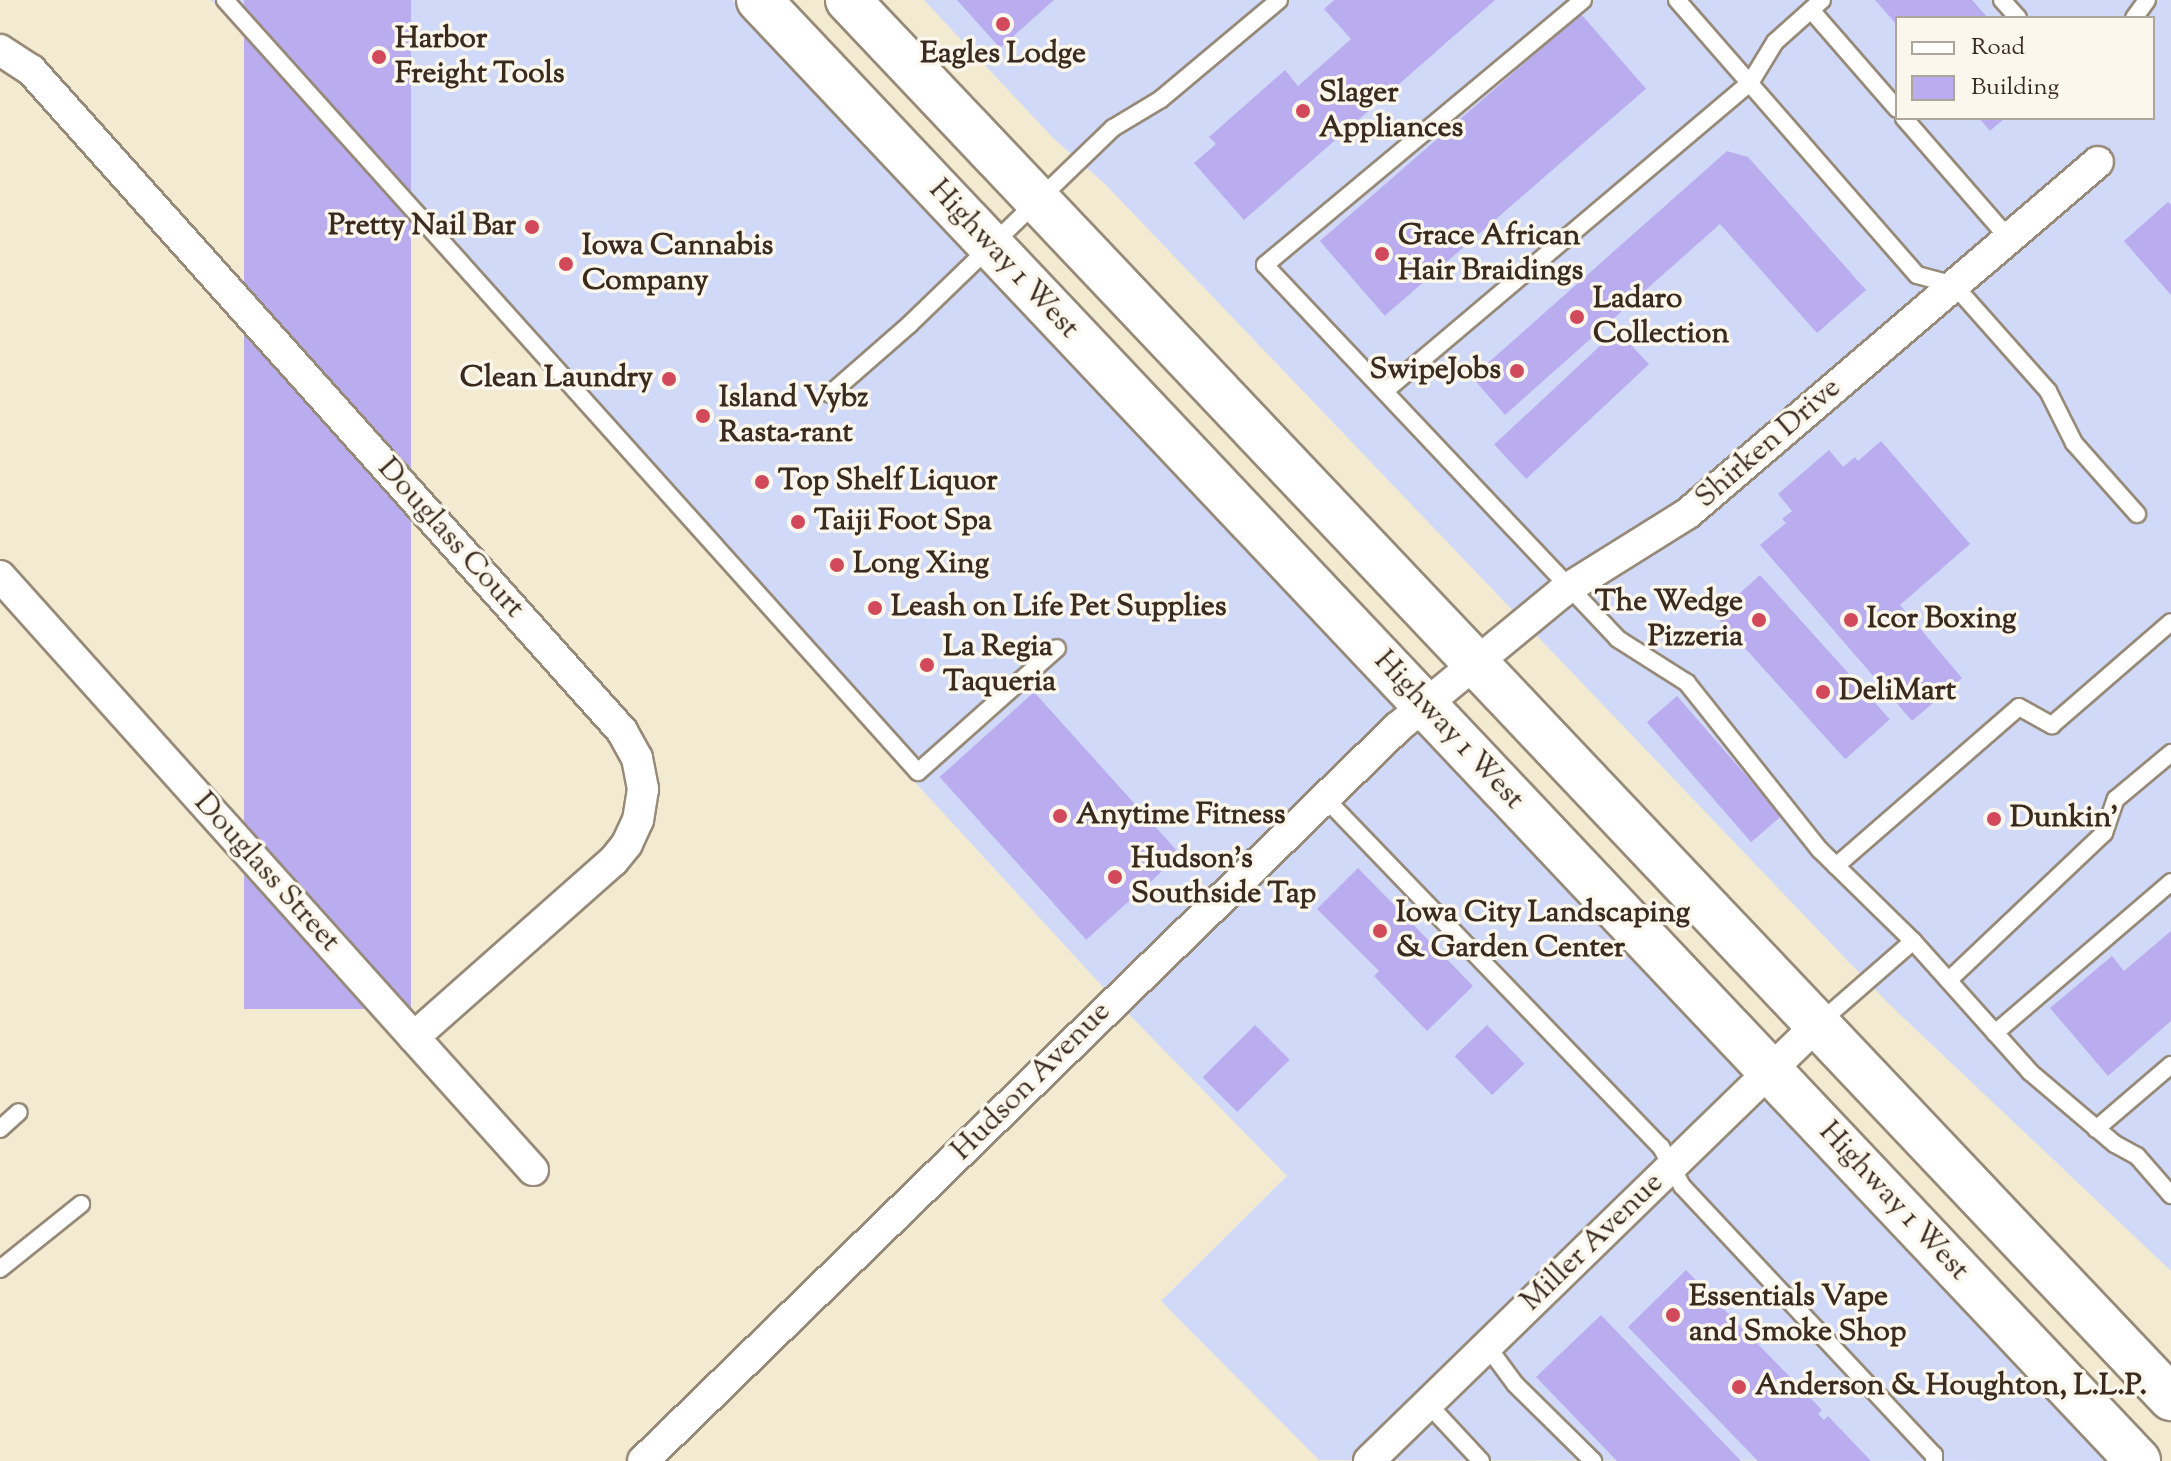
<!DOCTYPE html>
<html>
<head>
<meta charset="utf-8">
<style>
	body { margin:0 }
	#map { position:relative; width:2171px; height:1461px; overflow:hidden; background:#f3ead2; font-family:"Sorts Mill Goudy",serif }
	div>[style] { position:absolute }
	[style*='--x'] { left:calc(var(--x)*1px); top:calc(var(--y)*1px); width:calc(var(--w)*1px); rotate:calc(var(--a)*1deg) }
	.built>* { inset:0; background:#d1d9f9 }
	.building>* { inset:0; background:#b9adf0; transform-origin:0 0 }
	.roads { filter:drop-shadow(2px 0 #978a78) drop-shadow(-2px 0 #978a78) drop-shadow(0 2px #978a78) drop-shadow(0 -2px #978a78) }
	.lane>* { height:16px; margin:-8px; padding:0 8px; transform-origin:8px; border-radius:8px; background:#fff }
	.street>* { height:30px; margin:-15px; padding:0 15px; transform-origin:15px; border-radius:15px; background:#fff }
	.primary>* { height:44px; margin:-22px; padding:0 22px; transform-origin:22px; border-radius:22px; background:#fff }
	.dots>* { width:22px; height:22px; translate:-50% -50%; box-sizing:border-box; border:4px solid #fbf7ec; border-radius:50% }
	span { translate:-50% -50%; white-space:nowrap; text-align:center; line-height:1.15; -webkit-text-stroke:7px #fbf7ec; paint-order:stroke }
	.poi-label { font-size:30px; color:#3b2a1e; font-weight:700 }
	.left { translate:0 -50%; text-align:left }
	.right { translate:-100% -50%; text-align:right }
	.street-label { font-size:30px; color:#3b2a1e }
	.legend { position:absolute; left:1895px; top:16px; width:260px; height:104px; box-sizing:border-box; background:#fbf7ec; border:2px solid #aea59a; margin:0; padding:10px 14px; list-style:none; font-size:24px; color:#3b2a1e }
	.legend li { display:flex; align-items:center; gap:16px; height:40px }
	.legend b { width:40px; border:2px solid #aea59a }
</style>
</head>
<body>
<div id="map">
	<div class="built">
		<div style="clip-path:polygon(211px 0,733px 0,2112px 1461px,1319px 1460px,1161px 1301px,1287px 1176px,1115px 1000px,924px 792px)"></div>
		<div style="clip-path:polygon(evenodd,924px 0,2171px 0,2171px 1271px,1888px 1003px,1105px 184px,1054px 139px,924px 0,1897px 18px,2153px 18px,2153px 118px,1897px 118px,1897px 18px)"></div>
	</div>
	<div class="building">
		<div style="left:244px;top:0;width:167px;height:1009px"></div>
		<div style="clip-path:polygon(957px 0,1054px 0,1000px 48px)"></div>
		<div style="clip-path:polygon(1334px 0,1495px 0,1244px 220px,1194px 163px,1216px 144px,1209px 137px,1285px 70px,1298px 86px,1351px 39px,1324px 9px)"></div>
		<div style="clip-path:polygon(1875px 0,1972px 0,1988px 18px,1897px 18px,1897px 25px)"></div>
		<div style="left:1581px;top:14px;width:99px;height:346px;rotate:49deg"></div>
		<div style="clip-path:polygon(1979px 118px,2005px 118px,1990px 131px)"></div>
		<div style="clip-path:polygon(1727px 151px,1748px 157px,1866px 290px,1817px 333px,1720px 224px,1505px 415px,1472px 377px)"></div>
		<div style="clip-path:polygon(2168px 202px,2171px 205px,2171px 295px,2124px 241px)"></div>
		<div style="left:1617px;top:330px;width:47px;height:168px;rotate:47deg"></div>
		<div style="clip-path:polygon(1881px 441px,1970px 544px,1900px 605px,1962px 678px,1912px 721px,1760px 545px,1786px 523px,1782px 519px,1792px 511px,1778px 494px,1829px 450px,1843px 467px,1855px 457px,1858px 461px)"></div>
		<div style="left:1760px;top:575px;width:194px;height:60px;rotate:48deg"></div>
		<div style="left:1034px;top:692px;width:219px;height:127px;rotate:48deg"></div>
		<div style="left:1677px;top:696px;width:159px;height:40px;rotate:49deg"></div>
		<div style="clip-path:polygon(1358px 868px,1473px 986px,1427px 1031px,1374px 976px,1379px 971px,1317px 909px)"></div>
		<div style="clip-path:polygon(2171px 931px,2171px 1021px,2108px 1076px,2050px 1008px,2112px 956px,2124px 971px)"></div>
		<div style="left:1255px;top:1025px;width:49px;height:74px;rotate:45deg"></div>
		<div style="left:1487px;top:1025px;width:54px;height:45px;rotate:46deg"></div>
		<div style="clip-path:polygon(1686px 1270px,1749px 1335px,1745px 1338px,1752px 1345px,1755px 1341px,1822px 1410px,1818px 1414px,1824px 1420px,1828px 1416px,1871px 1461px,1758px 1461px,1628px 1327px)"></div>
		<div style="clip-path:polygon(1601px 1315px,1741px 1461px,1617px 1461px,1536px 1377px)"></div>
	</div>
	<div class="roads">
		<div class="lane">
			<div style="--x:225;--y:0;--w:1037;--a:48.09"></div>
			<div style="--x:918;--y:772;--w:186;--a:-41.7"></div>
			<div style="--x:1583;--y:0;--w:414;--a:140.2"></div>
			<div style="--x:1265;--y:265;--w:514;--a:46.65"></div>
			<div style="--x:1618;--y:639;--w:82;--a:32.5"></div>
			<div style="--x:1687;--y:683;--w:213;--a:51.5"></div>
			<div style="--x:1820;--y:850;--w:130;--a:44.4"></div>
			<div style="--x:1913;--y:941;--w:176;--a:48.2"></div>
			<div style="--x:2030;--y:1072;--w:111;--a:40.3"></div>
			<div style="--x:2115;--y:1144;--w:25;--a:29"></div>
			<div style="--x:2137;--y:1156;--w:52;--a:48.9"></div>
			<div style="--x:1677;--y:0;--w:365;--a:48.9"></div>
			<div style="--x:1917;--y:275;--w:38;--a:15"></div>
			<div style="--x:1954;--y:285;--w:142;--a:48.4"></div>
			<div style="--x:2048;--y:391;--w:58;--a:63.4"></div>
			<div style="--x:2074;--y:443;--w:95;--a:48.4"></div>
			<div style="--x:2002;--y:0;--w:24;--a:48"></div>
			<div style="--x:1811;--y:10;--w:131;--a:49"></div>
			<div style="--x:2134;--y:18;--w:22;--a:-54"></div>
			<div style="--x:1904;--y:118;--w:160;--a:49"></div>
			<div style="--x:1385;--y:391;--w:478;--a:-40.2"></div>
			<div style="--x:1750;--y:83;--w:48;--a:-58.6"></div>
			<div style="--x:1775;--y:42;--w:63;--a:-41.8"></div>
			<div style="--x:830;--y:394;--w:106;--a:-41.2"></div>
			<div style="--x:910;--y:324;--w:282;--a:-44"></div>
			<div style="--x:1113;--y:128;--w:56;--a:-31.1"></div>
			<div style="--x:1161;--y:99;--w:154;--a:-40"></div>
			<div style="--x:1324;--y:797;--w:486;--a:46.1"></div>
			<div style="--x:1661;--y:1147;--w:44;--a:61.7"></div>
			<div style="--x:1682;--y:1186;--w:369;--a:46.9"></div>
			<div style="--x:1934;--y:1455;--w:6;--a:90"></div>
			<div style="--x:1836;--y:866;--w:242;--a:-41"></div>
			<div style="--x:2019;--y:707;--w:38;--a:29"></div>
			<div style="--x:2052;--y:725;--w:157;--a:-40.9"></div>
			<div style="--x:1949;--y:980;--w:214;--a:-43.5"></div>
			<div style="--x:2104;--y:833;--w:36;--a:-71"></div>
			<div style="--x:2116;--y:799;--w:72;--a:-39.9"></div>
			<div style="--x:1818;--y:1024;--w:126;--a:-41.1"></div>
			<div style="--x:1995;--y:1033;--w:232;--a:-40.6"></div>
			<div style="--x:0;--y:1129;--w:25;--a:-42"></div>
			<div style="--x:2096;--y:1129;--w:99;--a:-40.5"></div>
			<div style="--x:0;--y:1269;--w:104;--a:-38.7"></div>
			<div style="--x:1487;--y:1346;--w:47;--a:53.6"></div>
			<div style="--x:1515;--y:1384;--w:110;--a:44.6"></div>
			<div style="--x:1428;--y:1404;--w:78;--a:47.1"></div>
		</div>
		<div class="street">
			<div style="--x:0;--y:50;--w:37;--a:33"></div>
			<div style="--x:31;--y:70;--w:887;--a:48.2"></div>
			<div style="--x:622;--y:731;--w:31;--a:61"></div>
			<div style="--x:637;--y:758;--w:32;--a:79"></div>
			<div style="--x:643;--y:789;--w:31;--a:99"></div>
			<div style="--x:638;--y:820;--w:26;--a:115"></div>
			<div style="--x:627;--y:844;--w:22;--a:129"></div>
			<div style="--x:613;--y:861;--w:266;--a:138.5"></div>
			<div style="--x:0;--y:576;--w:798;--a:48.1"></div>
			<div style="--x:643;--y:1461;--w:1052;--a:-44.19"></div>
			<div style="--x:1397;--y:728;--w:214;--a:-39.5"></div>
			<div style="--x:1562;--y:592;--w:147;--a:-32"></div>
			<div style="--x:1687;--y:514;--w:541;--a:-40.58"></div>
			<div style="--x:1369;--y:1461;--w:625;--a:-44.22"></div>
		</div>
		<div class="primary">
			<div style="--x:759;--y:0;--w:2009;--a:46.65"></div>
			<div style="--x:848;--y:0;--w:1925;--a:46.58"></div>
		</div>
	</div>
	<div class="dots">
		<div style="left:1003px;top:24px;background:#d1495b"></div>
		<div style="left:379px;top:57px;background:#d1495b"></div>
		<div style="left:1303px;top:111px;background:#d1495b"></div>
		<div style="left:532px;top:227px;background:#d1495b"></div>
		<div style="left:1382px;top:254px;background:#d1495b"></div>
		<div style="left:566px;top:264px;background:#d1495b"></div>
		<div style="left:1577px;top:317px;background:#d1495b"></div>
		<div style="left:1517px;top:371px;background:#d1495b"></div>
		<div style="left:669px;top:379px;background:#d1495b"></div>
		<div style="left:703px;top:416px;background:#d1495b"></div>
		<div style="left:762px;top:482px;background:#d1495b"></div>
		<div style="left:798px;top:522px;background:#d1495b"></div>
		<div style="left:837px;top:565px;background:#d1495b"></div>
		<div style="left:875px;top:608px;background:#d1495b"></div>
		<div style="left:1759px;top:620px;background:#d1495b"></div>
		<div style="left:1851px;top:620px;background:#d1495b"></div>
		<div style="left:927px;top:665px;background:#d1495b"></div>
		<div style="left:1823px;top:692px;background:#d1495b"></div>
		<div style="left:1060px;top:816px;background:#d1495b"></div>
		<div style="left:1994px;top:819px;background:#d1495b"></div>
		<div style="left:1115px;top:877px;background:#d1495b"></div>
		<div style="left:1380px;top:931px;background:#d1495b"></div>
		<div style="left:1673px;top:1315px;background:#d1495b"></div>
		<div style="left:1739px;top:1387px;background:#d1495b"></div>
	</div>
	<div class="poi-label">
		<span class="left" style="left:395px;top:57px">Harbor<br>Freight Tools</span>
		<span style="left:1003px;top:55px">Eagles Lodge</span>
		<span class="left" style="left:1319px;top:111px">Slager<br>Appliances</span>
		<span class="right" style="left:516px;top:227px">Pretty Nail Bar</span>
		<span class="left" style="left:1398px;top:254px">Grace African<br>Hair Braidings</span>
		<span class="left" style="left:582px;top:264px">Iowa Cannabis<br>Company</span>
		<span class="left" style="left:1593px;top:317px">Ladaro<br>Collection</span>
		<span class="right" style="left:1501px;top:371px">SwipeJobs</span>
		<span class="right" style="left:653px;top:379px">Clean Laundry</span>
		<span class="left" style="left:719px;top:416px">Island Vybz<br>Rasta-rant</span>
		<span class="left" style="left:778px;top:482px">Top Shelf Liquor</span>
		<span class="left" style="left:814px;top:522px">Taiji Foot Spa</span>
		<span class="left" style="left:853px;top:565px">Long Xing</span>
		<span class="right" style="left:1743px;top:620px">The Wedge<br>Pizzeria</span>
		<span class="left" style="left:891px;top:608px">Leash on Life Pet Supplies</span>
		<span class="left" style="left:1867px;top:620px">Icor Boxing</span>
		<span class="left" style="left:943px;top:665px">La Regia<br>Taqueria</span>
		<span class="left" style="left:1839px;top:692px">DeliMart</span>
		<span class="left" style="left:1076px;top:816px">Anytime Fitness</span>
		<span class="left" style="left:2010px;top:819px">Dunkin'</span>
		<span class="left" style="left:1131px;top:877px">Hudson's<br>Southside Tap</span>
		<span class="left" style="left:1396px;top:931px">Iowa City Landscaping<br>&amp; Garden Center</span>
		<span class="left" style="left:1689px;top:1315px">Essentials Vape<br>and Smoke Shop</span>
		<span class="left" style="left:1755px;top:1387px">Anderson &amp; Houghton, L.L.P.</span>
	</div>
	<div class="street-label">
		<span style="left:1003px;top:260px;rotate:47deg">Highway 1 West</span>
		<span style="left:1769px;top:444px;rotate:-41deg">Shirken Drive</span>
		<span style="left:450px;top:539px;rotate:48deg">Douglass Court</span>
		<span style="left:1448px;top:731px;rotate:47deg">Highway 1 West</span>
		<span style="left:266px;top:873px;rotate:48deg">Douglass Street</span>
		<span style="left:1032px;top:1082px;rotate:-45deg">Hudson Avenue</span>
		<span style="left:1893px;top:1202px;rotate:47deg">Highway 1 West</span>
		<span style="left:1593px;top:1243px;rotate:-44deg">Miller Avenue</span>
	</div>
	<ul class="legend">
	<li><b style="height:10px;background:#fff"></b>Road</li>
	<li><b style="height:22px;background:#b9adf0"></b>Building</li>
	</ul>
</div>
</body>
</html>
